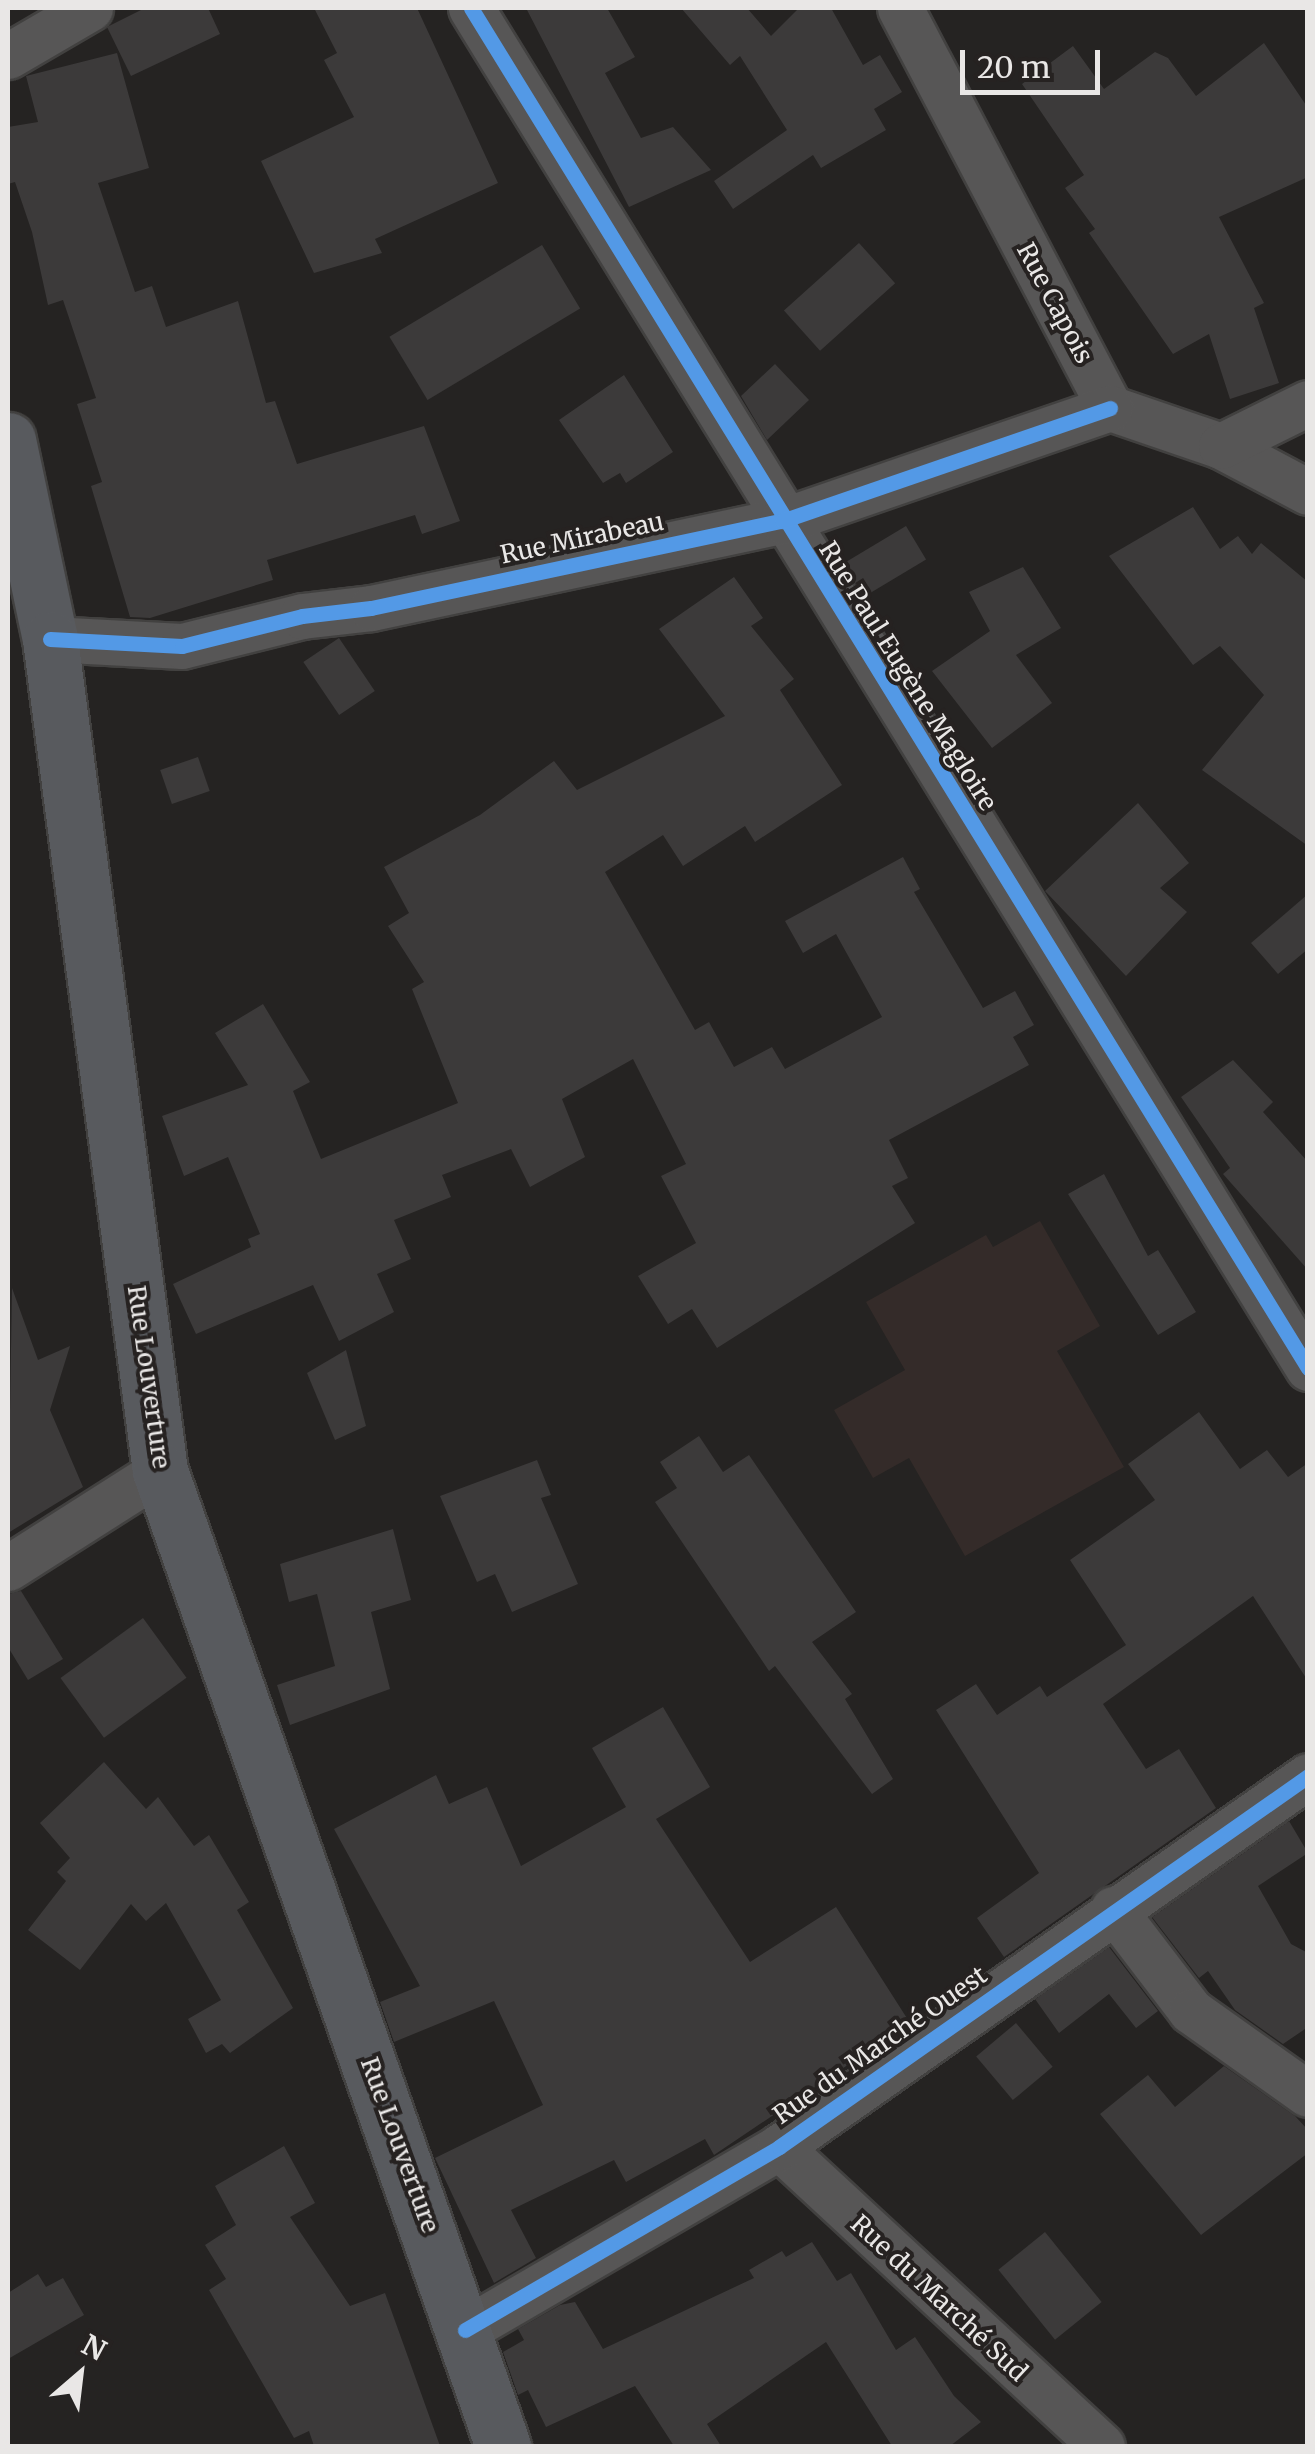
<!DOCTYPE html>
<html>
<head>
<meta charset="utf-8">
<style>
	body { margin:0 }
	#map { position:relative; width:1315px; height:2454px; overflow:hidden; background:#252322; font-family:Merriweather,serif }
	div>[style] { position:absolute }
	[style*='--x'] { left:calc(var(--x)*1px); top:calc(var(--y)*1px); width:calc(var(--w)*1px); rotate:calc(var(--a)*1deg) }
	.built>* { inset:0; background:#342b29 }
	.building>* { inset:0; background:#3c3a3a; transform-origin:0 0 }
	.roads { filter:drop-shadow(2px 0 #424140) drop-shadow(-2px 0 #424140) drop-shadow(0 2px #424140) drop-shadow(0 -2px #424140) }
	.minor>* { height:45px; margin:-22.5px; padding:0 22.5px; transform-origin:22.5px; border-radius:22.5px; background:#575656 }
	.major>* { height:55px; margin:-27.5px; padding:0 27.5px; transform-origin:27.5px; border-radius:27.5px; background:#585a5e }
	.cycleway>* { height:15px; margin:-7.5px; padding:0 7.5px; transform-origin:7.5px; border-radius:7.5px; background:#5399e6 }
	span { translate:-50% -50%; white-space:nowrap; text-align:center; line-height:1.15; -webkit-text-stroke:8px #262221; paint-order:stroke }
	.street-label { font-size:25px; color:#e9e7e6 }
	.frame { position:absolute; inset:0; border:10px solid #e9e7e6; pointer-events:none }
	.north { position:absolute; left:30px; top:2324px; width:100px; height:100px; -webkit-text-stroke:8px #262221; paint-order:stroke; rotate:28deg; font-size:28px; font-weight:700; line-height:40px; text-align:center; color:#e9e7e6 }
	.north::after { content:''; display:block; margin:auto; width:35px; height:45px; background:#e9e7e6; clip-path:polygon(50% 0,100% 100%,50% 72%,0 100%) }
	.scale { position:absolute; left:960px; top:50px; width:140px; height:45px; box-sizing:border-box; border:5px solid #e9e7e6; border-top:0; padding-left:12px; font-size:30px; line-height:35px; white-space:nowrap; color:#e9e7e6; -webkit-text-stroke:8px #262221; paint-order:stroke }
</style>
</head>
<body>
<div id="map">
	<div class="built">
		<div style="clip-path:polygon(1040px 1221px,1100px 1326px,1057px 1351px,1124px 1467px,965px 1556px,909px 1458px,873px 1478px,834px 1410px,905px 1370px,866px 1302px,986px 1235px,993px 1247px)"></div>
	</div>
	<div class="building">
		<div style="clip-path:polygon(145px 8px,208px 8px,220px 34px,131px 76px,107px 27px)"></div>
		<div style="clip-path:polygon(314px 8px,417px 8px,498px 183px,375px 239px,382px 253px,314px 273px,261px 161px,354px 117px,324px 60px,337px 53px)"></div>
		<div style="clip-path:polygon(526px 8px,607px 8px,635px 57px,605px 73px,641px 138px,673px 127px,711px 170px,629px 207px)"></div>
		<div style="clip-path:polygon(681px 8px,747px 8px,771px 36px,799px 8px,831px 8px,863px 65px,880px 55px,902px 92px,874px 109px,886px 130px,821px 168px,813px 155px,733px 209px,714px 181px,787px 130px,740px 56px,730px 65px)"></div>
		<div style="clip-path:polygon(1264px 43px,1308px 108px,1308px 177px,1219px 217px,1264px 303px,1254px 308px,1279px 383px,1230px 399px,1209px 334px,1173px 354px,1089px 233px,1095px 229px,1065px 188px,1084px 175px,1022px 84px,1073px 46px,1104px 89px,1155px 52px,1168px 58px,1196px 96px)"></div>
		<div style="clip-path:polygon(117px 53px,149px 168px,98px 183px,135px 292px,152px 286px,166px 327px,238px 301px,266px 403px,275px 401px,297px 464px,424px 426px,460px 521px,422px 534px,415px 515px,267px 560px,273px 580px,150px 618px,130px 617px,91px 486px,102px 482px,77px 404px,96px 398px,63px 300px,48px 305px,32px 232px,15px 182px,8px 184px,8px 127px,38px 122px,26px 76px)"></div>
		<div style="left:859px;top:243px;width:54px;height:101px;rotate:48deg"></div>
		<div style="left:542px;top:245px;width:74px;height:178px;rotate:59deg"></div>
		<div style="clip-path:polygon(775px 364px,809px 400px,767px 440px,741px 396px)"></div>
		<div style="clip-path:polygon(624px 375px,673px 452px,626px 483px,620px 473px,603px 483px,559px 420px)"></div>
		<div style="clip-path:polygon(1193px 507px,1220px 549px,1238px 536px,1252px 554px,1261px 543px,1308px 582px,1308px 846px,1202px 770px,1264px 695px,1220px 646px,1193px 665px,1109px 556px)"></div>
		<div style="left:906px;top:526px;width:39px;height:73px;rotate:59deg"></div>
		<div style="clip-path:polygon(1023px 567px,1061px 628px,1016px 655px,1052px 703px,992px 748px,932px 671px,990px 631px,969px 592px)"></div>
		<div style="clip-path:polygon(734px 577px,763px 618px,751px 626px,794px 679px,780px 690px,842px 785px,755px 842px,745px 826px,683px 866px,663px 835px,605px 872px,695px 1030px,709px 1022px,734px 1067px,772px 1047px,785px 1069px,882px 1017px,836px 934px,803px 953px,785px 921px,903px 857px,920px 889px,914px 892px,983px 1008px,1015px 991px,1034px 1025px,1013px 1037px,1029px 1065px,889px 1140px,908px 1178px,892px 1186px,915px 1223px,717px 1348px,692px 1309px,668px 1324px,638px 1276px,696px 1243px,661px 1176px,686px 1164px,633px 1059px,562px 1099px,585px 1157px,530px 1187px,511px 1149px,442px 1175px,451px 1197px,394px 1220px,411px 1259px,377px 1274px,394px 1312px,339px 1341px,313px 1285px,196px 1334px,173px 1284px,251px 1247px,248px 1239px,260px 1234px,228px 1157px,184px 1176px,162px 1116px,248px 1085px,215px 1033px,263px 1004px,310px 1082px,293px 1091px,321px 1159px,458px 1103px,412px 989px,424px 982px,388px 926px,409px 913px,384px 867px,480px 815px,554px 761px,577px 790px,725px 716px,659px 629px)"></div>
		<div style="left:339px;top:638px;width:64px;height:43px;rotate:56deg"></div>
		<div style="left:198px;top:757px;width:36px;height:40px;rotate:71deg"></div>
		<div style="clip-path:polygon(1138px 803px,1189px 863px,1160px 888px,1187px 912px,1126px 976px,1045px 891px)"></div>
		<div style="clip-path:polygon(1308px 894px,1308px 949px,1278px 974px,1251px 943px)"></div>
		<div style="clip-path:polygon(1233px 1060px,1273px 1102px,1263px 1112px,1308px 1162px,1308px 1270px,1223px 1174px,1230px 1168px,1181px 1097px)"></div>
		<div style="clip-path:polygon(1104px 1174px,1148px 1256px,1158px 1250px,1196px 1312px,1158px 1335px,1068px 1194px)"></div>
		<div style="clip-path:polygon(12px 1288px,38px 1360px,70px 1346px,50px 1410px,83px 1487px,8px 1533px)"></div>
		<div style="clip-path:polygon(346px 1350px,366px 1426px,335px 1440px,307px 1373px)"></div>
		<div style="clip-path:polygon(1199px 1412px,1240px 1469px,1267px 1450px,1288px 1477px,1308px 1463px,1308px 1681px,1253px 1596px,1103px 1704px,1146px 1769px,1179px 1749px,1216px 1808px,1004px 1957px,977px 1918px,1039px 1873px,936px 1710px,976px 1684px,997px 1715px,1040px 1686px,1047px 1697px,1126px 1645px,1070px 1560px,1155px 1500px,1128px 1464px)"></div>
		<div style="clip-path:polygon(699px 1436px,723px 1472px,749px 1455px,856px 1612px,812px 1642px,852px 1694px,845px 1699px,893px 1779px,872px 1794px,775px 1666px,769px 1671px,655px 1502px,677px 1488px,660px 1462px)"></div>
		<div style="clip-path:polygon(537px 1460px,551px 1495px,541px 1498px,578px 1584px,512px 1612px,495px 1574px,477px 1582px,440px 1496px)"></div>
		<div style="clip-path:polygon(393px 1529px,411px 1600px,371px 1612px,390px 1689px,290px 1725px,277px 1685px,335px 1666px,317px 1594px,289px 1602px,280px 1564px)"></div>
		<div style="clip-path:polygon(21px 1591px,63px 1659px,28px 1680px,8px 1647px,8px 1594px)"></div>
		<div style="left:143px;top:1618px;width:74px;height:102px;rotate:54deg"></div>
		<div style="clip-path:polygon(663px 1707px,710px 1787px,656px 1819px,750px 1962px,836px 1907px,910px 2023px,714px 2155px,705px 2139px,626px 2182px,614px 2160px,511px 2210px,536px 2258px,494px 2283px,435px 2158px,543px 2105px,494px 2001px,394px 2042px,380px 2002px,420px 1986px,334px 1829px,436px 1775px,449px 1804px,487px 1787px,521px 1866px,626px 1807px,592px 1748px)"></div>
		<div style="clip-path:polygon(104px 1762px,146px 1809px,158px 1797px,194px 1846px,209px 1835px,249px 1902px,237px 1910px,293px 2008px,230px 2053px,222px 2044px,206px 2053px,188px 2019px,221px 2000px,166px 1903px,146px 1921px,131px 1904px,80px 1970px,28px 1930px,66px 1881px,57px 1872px,70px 1858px,40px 1823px)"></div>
		<div style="clip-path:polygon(1289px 1821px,1308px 1853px,1258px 1886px,1291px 1944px,1308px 1953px,1308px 2027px,1283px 2044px,1235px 2010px,1208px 1971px,1199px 1978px,1152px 1917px)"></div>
		<div style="clip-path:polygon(1109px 1947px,1158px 2011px,1136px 2028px,1109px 1994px,1059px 2033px,1035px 1999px)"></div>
		<div style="left:1016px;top:2023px;width:57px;height:52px;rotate:50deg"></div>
		<div style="clip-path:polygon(1224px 2066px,1295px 2116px,1308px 2130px,1308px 2153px,1201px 2235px,1100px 2114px,1148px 2075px,1175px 2107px)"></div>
		<div style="clip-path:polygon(284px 2146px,315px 2203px,290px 2217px,350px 2306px,385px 2293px,440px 2446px,314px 2446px,309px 2431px,294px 2438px,209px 2290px,226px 2279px,205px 2245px,236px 2225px,215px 2186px)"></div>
		<div style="left:1045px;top:2232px;width:90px;height:60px;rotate:51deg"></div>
		<div style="clip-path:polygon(812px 2242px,837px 2281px,851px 2273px,896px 2350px,915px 2337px,954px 2396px,981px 2422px,950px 2446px,892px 2446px,826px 2342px,707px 2424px,721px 2446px,674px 2446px,635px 2386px,546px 2427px,528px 2390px,518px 2395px,503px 2352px,524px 2340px,518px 2329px,560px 2305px,575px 2302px,603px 2349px,754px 2278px,749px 2270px,782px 2251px,786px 2257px)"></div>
		<div style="clip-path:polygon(38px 2274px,46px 2287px,63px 2278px,84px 2315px,8px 2359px,8px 2293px)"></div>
	</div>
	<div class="roads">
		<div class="minor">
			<div style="--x:471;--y:8;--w:1597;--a:58.39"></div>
			<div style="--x:900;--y:8;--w:452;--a:62.3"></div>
			<div style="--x:1110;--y:408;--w:117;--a:18.9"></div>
			<div style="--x:1221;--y:446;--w:98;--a:27.9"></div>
			<div style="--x:8;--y:56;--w:95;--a:-30.3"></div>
			<div style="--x:1221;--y:446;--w:97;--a:-26.3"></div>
			<div style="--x:50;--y:639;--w:132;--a:3"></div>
			<div style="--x:182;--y:646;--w:124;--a:-14"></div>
			<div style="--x:302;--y:616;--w:69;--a:-6.6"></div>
			<div style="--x:371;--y:608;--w:420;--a:-12"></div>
			<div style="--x:782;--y:521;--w:347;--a:-19"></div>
			<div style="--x:8;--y:1568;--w:180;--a:-32.5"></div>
			<div style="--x:1113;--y:1909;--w:128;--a:52.6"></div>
			<div style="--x:1191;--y:2011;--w:143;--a:35.4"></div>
			<div style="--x:779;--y:2147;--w:440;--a:42.8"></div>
			<div style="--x:465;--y:2330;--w:363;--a:-30.2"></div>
			<div style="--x:779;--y:2147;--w:646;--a:-35.04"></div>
		</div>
		<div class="major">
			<div style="--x:8;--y:440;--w:203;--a:78.1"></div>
			<div style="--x:50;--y:639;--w:839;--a:82.47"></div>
			<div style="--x:160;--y:1471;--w:1034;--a:70.62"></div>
		</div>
	</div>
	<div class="cycleway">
		<div style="--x:471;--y:8;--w:1597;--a:58.39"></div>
		<div style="--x:50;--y:639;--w:132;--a:3"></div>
		<div style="--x:182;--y:646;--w:124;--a:-14"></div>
		<div style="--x:302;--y:616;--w:69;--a:-6.6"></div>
		<div style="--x:371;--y:608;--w:420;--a:-12"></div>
		<div style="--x:782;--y:521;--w:347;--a:-19"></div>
		<div style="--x:465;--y:2330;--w:363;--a:-30.2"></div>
		<div style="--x:779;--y:2147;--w:646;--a:-35.04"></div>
	</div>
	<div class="street-label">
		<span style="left:1055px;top:303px;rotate:62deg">Rue Capois</span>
		<span style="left:582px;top:538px;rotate:-12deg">Rue Mirabeau</span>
		<span style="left:908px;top:676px;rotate:58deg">Rue Paul Eugène Magloire</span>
		<span style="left:149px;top:1377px;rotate:82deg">Rue Louverture</span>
		<span style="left:880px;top:2045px;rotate:-35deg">Rue du Marché Ouest</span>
		<span style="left:400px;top:2145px;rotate:70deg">Rue Louverture</span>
		<span style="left:939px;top:2298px;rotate:43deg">Rue du Marché Sud</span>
	</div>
	<div class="frame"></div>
	<div class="north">N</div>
	<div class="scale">20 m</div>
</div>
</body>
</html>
